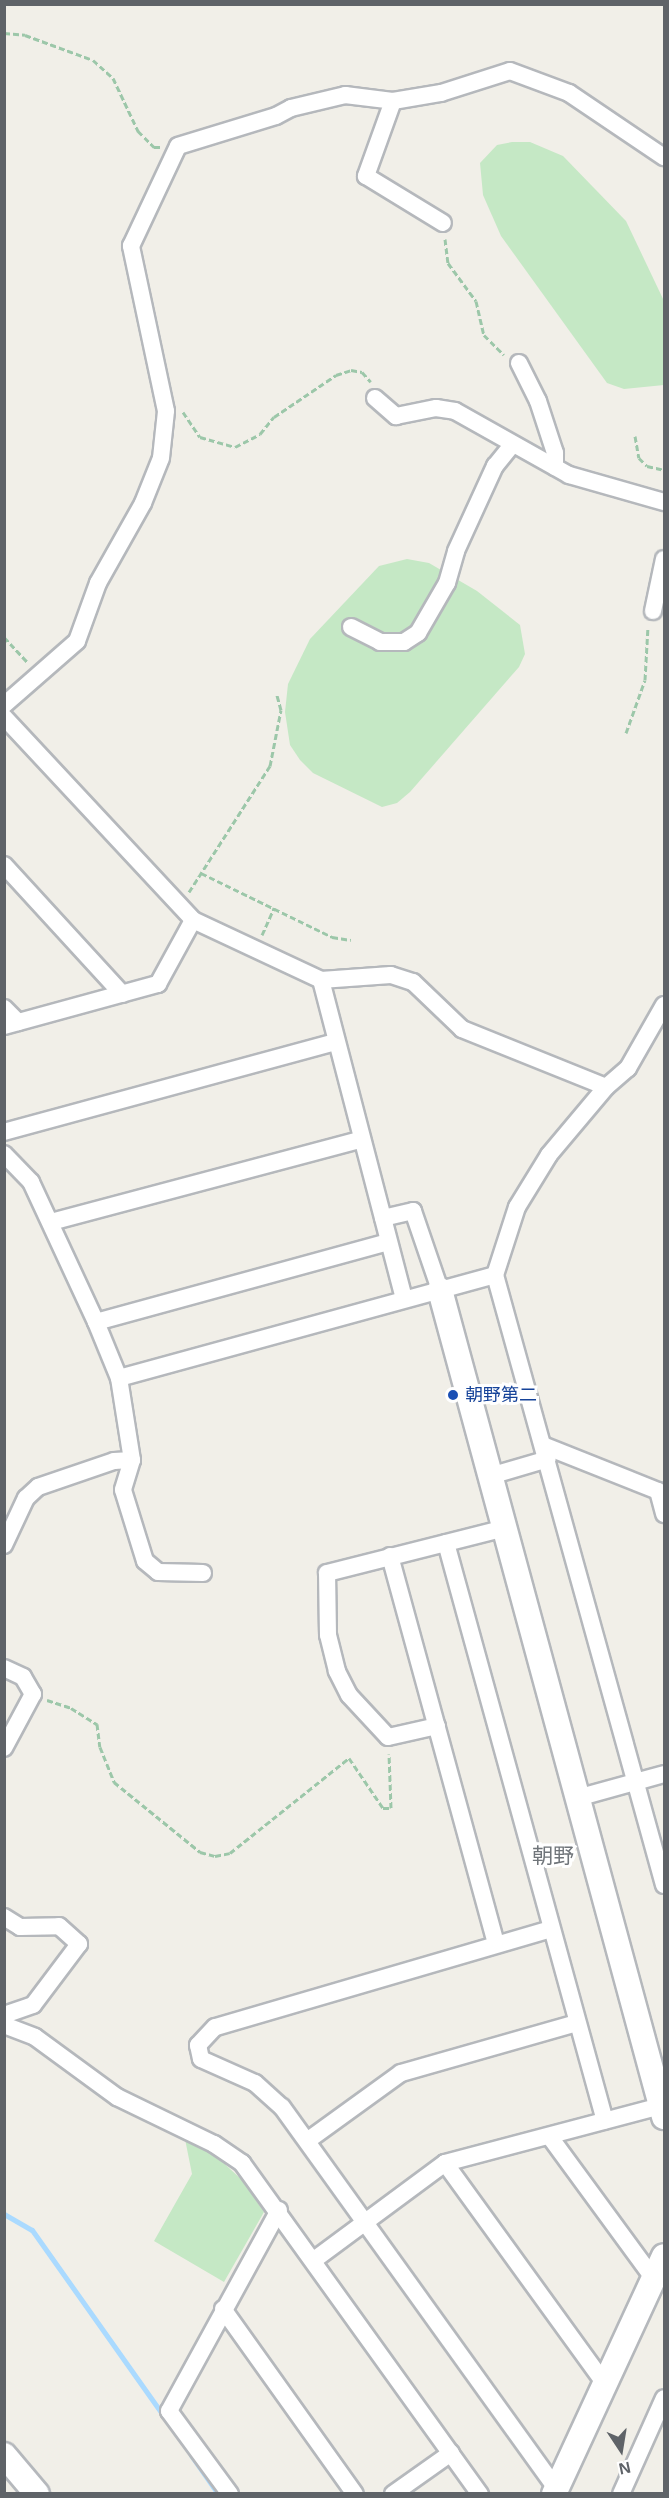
<!DOCTYPE html>
<html>
<head>
<meta charset="utf-8">
<style>
	body { margin:0 }
	#map { position:relative; width:669px; height:2498px; overflow:hidden; background:#f1efe8; font-family:Helvetica,"Noto Sans JP",sans-serif }
	div>[style] { position:absolute }
	[style*='--x'] { left:calc(var(--x)*1px); top:calc(var(--y)*1px); width:calc(var(--w)*1px); rotate:calc(var(--a)*1deg) }
	.green>* { inset:0; background:#c5e8c5 }
	.stream>* { height:5px; margin:-2.5px; padding:0 2.5px; transform-origin:2.5px; border-radius:2.5px; background:#aadaff }
	.path>* { height:3px; margin-top:-1.5px; transform-origin:0; background:repeating-linear-gradient(90deg,#9cc7a9 0 6px,transparent 0 9px) }
	.roads { filter:drop-shadow(2px 0 #b5b8bc) drop-shadow(-2px 0 #b5b8bc) drop-shadow(0 2px #b5b8bc) drop-shadow(0 -2px #b5b8bc) }
	.street>* { height:16px; margin:-8px; padding:0 8px; transform-origin:8px; border-radius:8px; background:#fff }
	.secondary>* { height:24px; margin:-12px; padding:0 12px; transform-origin:12px; border-radius:12px; background:#fff }
	.dots>* { width:16px; height:16px; translate:-50% -50%; box-sizing:border-box; border:3px solid #fff; border-radius:50% }
	span { translate:-50% -50%; white-space:nowrap; text-align:center; line-height:1.15; -webkit-text-stroke:6px #fff; paint-order:stroke }
	.transit-label { font-size:18px; color:#164399 }
	.left { translate:0 -50%; text-align:left }
	.quarter-label { font-size:21px; color:#70757a }
	.frame { position:absolute; inset:0; border:6px solid #5f6368; pointer-events:none }
	.north { position:absolute; left:591px; top:2420px; width:60px; height:60px; -webkit-text-stroke:4px #fff; paint-order:stroke; rotate:168deg; font-size:16px; font-weight:700; line-height:24px; text-align:center; color:#5f6368 }
	.north::after { content:''; display:block; margin:auto; width:21px; height:27px; background:#5f6368; clip-path:polygon(50% 0,100% 100%,50% 72%,0 100%) }
</style>
</head>
<body>
<div id="map">
	<div class="green">
		<div style="clip-path:polygon(512px 142px,530px 142px,563px 156px,626px 221px,664px 301px,664px 385px,624px 389px,607px 383px,501px 236px,483px 195px,480px 163px,497px 145px)"></div>
		<div style="clip-path:polygon(407px 559px,429px 563px,477px 591px,520px 625px,525px 654px,519px 667px,410px 792px,397px 803px,382px 807px,313px 773px,300px 760px,290px 745px,285px 712px,288px 684px,310px 639px,379px 566px)"></div>
		<div style="clip-path:polygon(185px 2139px,215px 2155px,242px 2180px,264px 2212px,224px 2282px,154px 2241px,192px 2174px)"></div>
	</div>
	<div class="stream">
		<div style="--x:4;--y:2214;--w:32;--a:30"></div>
		<div style="--x:32;--y:2230;--w:230;--a:54.7"></div>
		<div style="--x:191;--y:2455;--w:47;--a:55.3"></div>
	</div>
	<div class="path">
		<div style="--x:4;--y:33;--w:21;--a:5"></div>
		<div style="--x:25;--y:35;--w:72;--a:20.2"></div>
		<div style="--x:93;--y:60;--w:27;--a:42"></div>
		<div style="--x:113;--y:78;--w:59;--a:64.7"></div>
		<div style="--x:138;--y:131;--w:23;--a:45"></div>
		<div style="--x:154;--y:147;--w:7;--a:0"></div>
		<div style="--x:445;--y:239;--w:24;--a:83"></div>
		<div style="--x:448;--y:263;--w:47;--a:53.6"></div>
		<div style="--x:476;--y:301;--w:35;--a:77"></div>
		<div style="--x:484;--y:335;--w:28;--a:45"></div>
		<div style="--x:183;--y:412;--w:30;--a:56"></div>
		<div style="--x:200;--y:437;--w:36;--a:16"></div>
		<div style="--x:235;--y:447;--w:28;--a:-27"></div>
		<div style="--x:260;--y:434;--w:22;--a:-51"></div>
		<div style="--x:274;--y:417;--w:75;--a:-34.1"></div>
		<div style="--x:336;--y:375;--w:16;--a:-18"></div>
		<div style="--x:351;--y:370;--w:11;--a:10"></div>
		<div style="--x:362;--y:372;--w:13;--a:48"></div>
		<div style="--x:635;--y:436;--w:22;--a:80"></div>
		<div style="--x:639;--y:458;--w:11;--a:45"></div>
		<div style="--x:647;--y:466;--w:17;--a:13"></div>
		<div style="--x:4;--y:637;--w:34;--a:47"></div>
		<div style="--x:626;--y:733;--w:56;--a:-70.3"></div>
		<div style="--x:645;--y:680;--w:53;--a:-86.8"></div>
		<div style="--x:201;--y:873;--w:146;--a:26"></div>
		<div style="--x:332;--y:937;--w:19;--a:9"></div>
		<div style="--x:189;--y:892;--w:150;--a:-57.3"></div>
		<div style="--x:270;--y:766;--w:57;--a:-78.9"></div>
		<div style="--x:281;--y:710;--w:16;--a:-105"></div>
		<div style="--x:262;--y:935;--w:30;--a:-66"></div>
		<div style="--x:47;--y:1700;--w:25;--a:18"></div>
		<div style="--x:71;--y:1708;--w:31;--a:32"></div>
		<div style="--x:97;--y:1724;--w:23;--a:83"></div>
		<div style="--x:100;--y:1747;--w:38;--a:68"></div>
		<div style="--x:114;--y:1782;--w:111;--a:39.1"></div>
		<div style="--x:200;--y:1852;--w:16;--a:15"></div>
		<div style="--x:215;--y:1856;--w:15;--a:-11"></div>
		<div style="--x:230;--y:1853;--w:152;--a:-38.6"></div>
		<div style="--x:349;--y:1758;--w:60;--a:55.8"></div>
		<div style="--x:383;--y:1808;--w:8;--a:0"></div>
		<div style="--x:391;--y:1808;--w:54;--a:-92.1"></div>
	</div>
	<div class="roads">
		<div class="street">
			<div style="--x:393;--y:101;--w:80;--a:109.8"></div>
			<div style="--x:366;--y:176;--w:90;--a:31.4"></div>
			<div style="--x:519;--y:363;--w:42;--a:63.4"></div>
			<div style="--x:538;--y:401;--w:55;--a:71.9"></div>
			<div style="--x:555;--y:453;--w:14;--a:90"></div>
			<div style="--x:375;--y:398;--w:28;--a:41"></div>
			<div style="--x:396;--y:416;--w:41;--a:-11.3"></div>
			<div style="--x:436;--y:408;--w:19;--a:9"></div>
			<div style="--x:455;--y:411;--w:131;--a:29.3"></div>
			<div style="--x:569;--y:475;--w:99;--a:15.9"></div>
			<div style="--x:653;--y:611;--w:53;--a:-78.1"></div>
			<div style="--x:351;--y:627;--w:33;--a:27"></div>
			<div style="--x:380;--y:642;--w:24;--a:0"></div>
			<div style="--x:404;--y:642;--w:17;--a:-33"></div>
			<div style="--x:418;--y:633;--w:58;--a:-59.9"></div>
			<div style="--x:447;--y:583;--w:33;--a:-74"></div>
			<div style="--x:456;--y:551;--w:94;--a:-65.4"></div>
			<div style="--x:495;--y:466;--w:28;--a:-51"></div>
			<div style="--x:4;--y:705;--w:97;--a:-41.2"></div>
			<div style="--x:77;--y:641;--w:62;--a:-70.1"></div>
			<div style="--x:98;--y:583;--w:92;--a:-60.6"></div>
			<div style="--x:143;--y:503;--w:48;--a:-68.2"></div>
			<div style="--x:161;--y:458;--w:47;--a:-83.9"></div>
			<div style="--x:166;--y:411;--w:169;--a:-102"></div>
			<div style="--x:131;--y:246;--w:110;--a:-64.8"></div>
			<div style="--x:178;--y:146;--w:102;--a:-17"></div>
			<div style="--x:276;--y:116;--w:17;--a:-28"></div>
			<div style="--x:291;--y:108;--w:56;--a:-13.5"></div>
			<div style="--x:345;--y:95;--w:48;--a:7.1"></div>
			<div style="--x:393;--y:101;--w:49;--a:-9.5"></div>
			<div style="--x:441;--y:93;--w:72;--a:-17.7"></div>
			<div style="--x:510;--y:71;--w:63;--a:20.4"></div>
			<div style="--x:569;--y:93;--w:115;--a:34"></div>
			<div style="--x:4;--y:717;--w:277;--a:47"></div>
			<div style="--x:193;--y:920;--w:141;--a:25.1"></div>
			<div style="--x:321;--y:980;--w:70;--a:-4.1"></div>
			<div style="--x:391;--y:975;--w:23;--a:18"></div>
			<div style="--x:413;--y:982;--w:68;--a:43.8"></div>
			<div style="--x:462;--y:1029;--w:155;--a:21.9"></div>
			<div style="--x:4;--y:865;--w:175;--a:47.5"></div>
			<div style="--x:321;--y:980;--w:329;--a:75.4"></div>
			<div style="--x:664;--y:1005;--w:73;--a:119.7"></div>
			<div style="--x:628;--y:1068;--w:29;--a:139"></div>
			<div style="--x:606;--y:1087;--w:89;--a:130"></div>
			<div style="--x:549;--y:1155;--w:61;--a:121.6"></div>
			<div style="--x:517;--y:1207;--w:71;--a:107.9"></div>
			<div style="--x:495;--y:1275;--w:633;--a:74.51"></div>
			<div style="--x:4;--y:1008;--w:20;--a:45"></div>
			<div style="--x:4;--y:1026;--w:160;--a:-15.3"></div>
			<div style="--x:158;--y:984;--w:73;--a:-61.3"></div>
			<div style="--x:4;--y:1132;--w:343;--a:-15.2"></div>
			<div style="--x:4;--y:1154;--w:39;--a:46"></div>
			<div style="--x:31;--y:1182;--w:154;--a:65.1"></div>
			<div style="--x:96;--y:1322;--w:61;--a:67.7"></div>
			<div style="--x:119;--y:1378;--w:83;--a:81"></div>
			<div style="--x:132;--y:1460;--w:18;--a:177"></div>
			<div style="--x:114;--y:1461;--w:80;--a:161.1"></div>
			<div style="--x:38;--y:1487;--w:16;--a:137"></div>
			<div style="--x:26;--y:1498;--w:52;--a:115.1"></div>
			<div style="--x:383;--y:1218;--w:31;--a:-13"></div>
			<div style="--x:413;--y:1211;--w:83;--a:71.1"></div>
			<div style="--x:51;--y:1222;--w:322;--a:-14.9"></div>
			<div style="--x:96;--y:1322;--w:303;--a:-15.3"></div>
			<div style="--x:119;--y:1378;--w:390;--a:-15.3"></div>
			<div style="--x:545;--y:1446;--w:122;--a:21.7"></div>
			<div style="--x:658;--y:1491;--w:24;--a:75"></div>
			<div style="--x:132;--y:1460;--w:31;--a:107"></div>
			<div style="--x:123;--y:1490;--w:74;--a:72.8"></div>
			<div style="--x:145;--y:1561;--w:17;--a:40"></div>
			<div style="--x:158;--y:1572;--w:45;--a:1.3"></div>
			<div style="--x:490;--y:1476;--w:60;--a:-16.3"></div>
			<div style="--x:446;--y:1543;--w:599;--a:74.62"></div>
			<div style="--x:390;--y:1556;--w:401;--a:74.7"></div>
			<div style="--x:4;--y:1668;--w:21;--a:25"></div>
			<div style="--x:23;--y:1677;--w:20;--a:60"></div>
			<div style="--x:33;--y:1694;--w:61;--a:118.2"></div>
			<div style="--x:437;--y:1726;--w:50;--a:167.3"></div>
			<div style="--x:388;--y:1737;--w:57;--a:-132.9"></div>
			<div style="--x:349;--y:1695;--w:27;--a:-117"></div>
			<div style="--x:337;--y:1671;--w:37;--a:-104"></div>
			<div style="--x:328;--y:1635;--w:62;--a:-90.9"></div>
			<div style="--x:327;--y:1573;--w:184;--a:-14.2"></div>
			<div style="--x:577;--y:1798;--w:90;--a:-15.4"></div>
			<div style="--x:4;--y:1917;--w:19;--a:32"></div>
			<div style="--x:20;--y:1927;--w:39;--a:-1"></div>
			<div style="--x:59;--y:1926;--w:27;--a:42"></div>
			<div style="--x:79;--y:1944;--w:76;--a:127"></div>
			<div style="--x:33;--y:2005;--w:31;--a:161"></div>
			<div style="--x:551;--y:1929;--w:350;--a:163.7"></div>
			<div style="--x:215;--y:2027;--w:25;--a:133"></div>
			<div style="--x:198;--y:2045;--w:14;--a:78"></div>
			<div style="--x:201;--y:2059;--w:59;--a:24"></div>
			<div style="--x:255;--y:2083;--w:36;--a:42"></div>
			<div style="--x:282;--y:2107;--w:470;--a:54.3"></div>
			<div style="--x:4;--y:2025;--w:33;--a:21"></div>
			<div style="--x:35;--y:2037;--w:102;--a:36.2"></div>
			<div style="--x:117;--y:2097;--w:108;--a:25.9"></div>
			<div style="--x:214;--y:2144;--w:34;--a:34"></div>
			<div style="--x:242;--y:2163;--w:408;--a:54.3"></div>
			<div style="--x:550;--y:2137;--w:176;--a:53.8"></div>
			<div style="--x:307;--y:2141;--w:116;--a:-35.9"></div>
			<div style="--x:401;--y:2073;--w:182;--a:-15.9"></div>
			<div style="--x:445;--y:2163;--w:273;--a:54.1"></div>
			<div style="--x:314;--y:2260;--w:163;--a:-36.5"></div>
			<div style="--x:445;--y:2163;--w:227;--a:-14.8"></div>
			<div style="--x:223;--y:2309;--w:227;--a:54.5"></div>
			<div style="--x:230;--y:2494;--w:103;--a:-126.3"></div>
			<div style="--x:169;--y:2411;--w:229;--a:-61.3"></div>
			<div style="--x:393;--y:2494;--w:71;--a:-35.3"></div>
			<div style="--x:621;--y:2494;--w:105;--a:-65.9"></div>
		</div>
		<div class="secondary">
			<div style="--x:440;--y:1290;--w:857;--a:74.84"></div>
			<div style="--x:4;--y:2455;--w:51;--a:49.8"></div>
			<div style="--x:554;--y:2494;--w:262;--a:-65.2"></div>
		</div>
	</div>
	<div class="dots">
		<div style="left:453px;top:1395px;background:#1a4fb4"></div>
	</div>
	<div class="transit-label">
		<span class="left" style="left:465px;top:1395px">朝野第二</span>
	</div>
	<div class="quarter-label">
		<span style="left:553px;top:1856px">朝野</span>
	</div>
	<div class="frame"></div>
	<div class="north">N</div>
</div>
</body>
</html>
